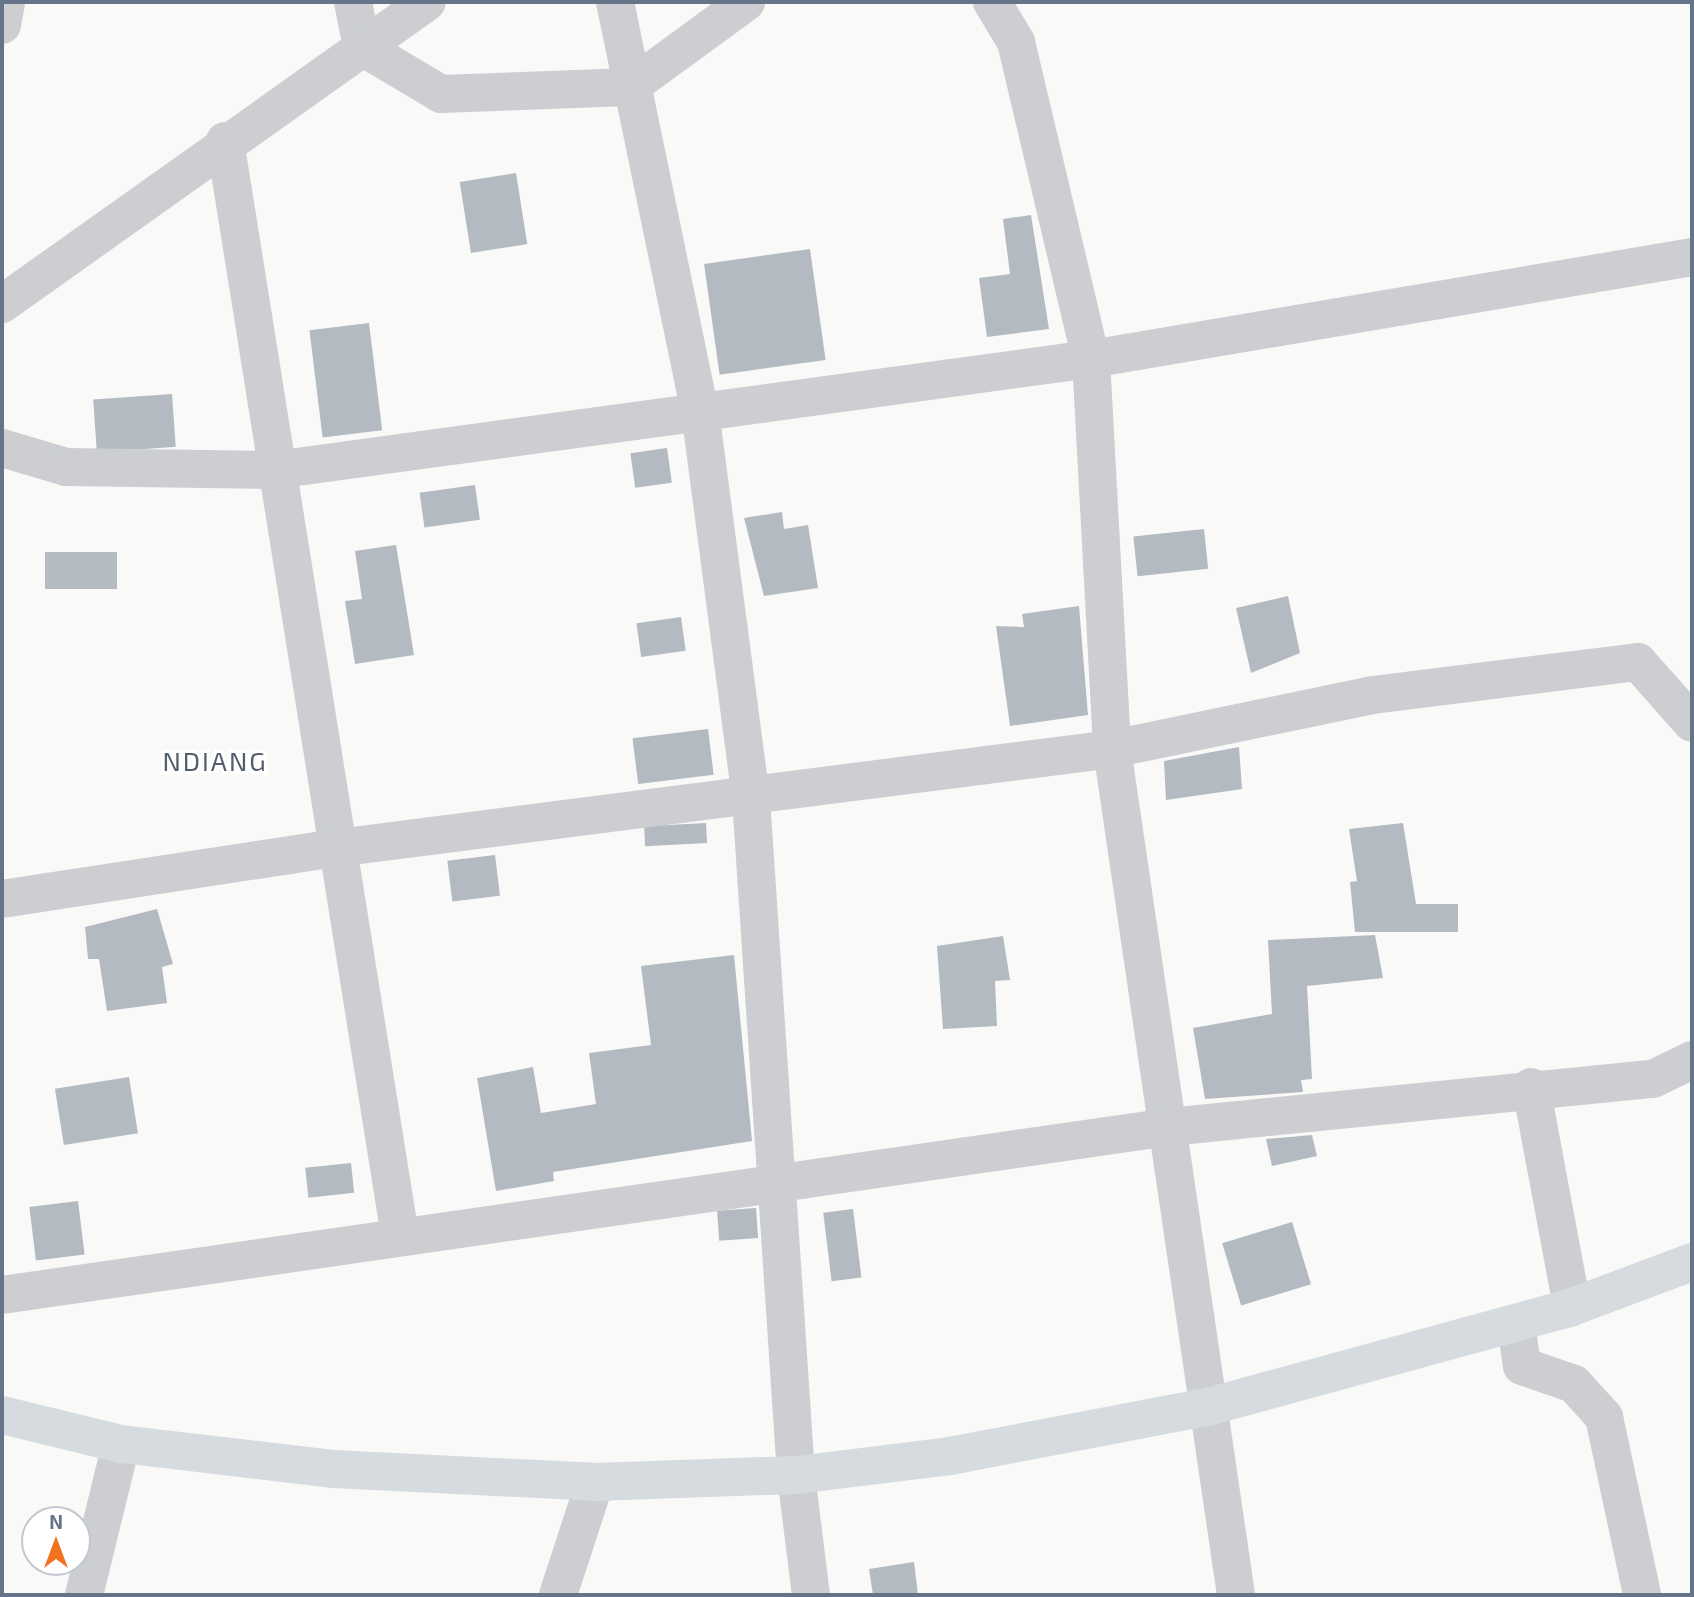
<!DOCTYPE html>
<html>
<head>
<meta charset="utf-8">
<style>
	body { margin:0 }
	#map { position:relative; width:1694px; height:1597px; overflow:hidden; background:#f9f9f7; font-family:"Exo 2",sans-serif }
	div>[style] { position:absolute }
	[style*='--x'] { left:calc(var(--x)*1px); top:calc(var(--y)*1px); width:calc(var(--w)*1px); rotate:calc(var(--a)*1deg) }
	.building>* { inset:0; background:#b4bac1; transform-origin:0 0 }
	.minor>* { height:38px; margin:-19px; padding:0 19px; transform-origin:19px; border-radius:19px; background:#ccced2 }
	.secondary>* { height:38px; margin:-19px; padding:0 19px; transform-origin:19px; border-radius:19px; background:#d6dbe0 }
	span { translate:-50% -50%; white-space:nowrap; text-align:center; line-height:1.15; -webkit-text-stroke:7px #fff; paint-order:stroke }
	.quarter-label { font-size:26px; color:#545f6e; letter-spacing:2px }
	.frame { position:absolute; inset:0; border:4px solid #66748a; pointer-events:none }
	.north { position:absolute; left:21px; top:1506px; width:70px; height:70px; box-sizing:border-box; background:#fff; border:2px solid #c2c7d0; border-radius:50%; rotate:0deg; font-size:19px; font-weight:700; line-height:28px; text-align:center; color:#66748a }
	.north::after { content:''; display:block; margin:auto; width:24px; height:32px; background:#f1731e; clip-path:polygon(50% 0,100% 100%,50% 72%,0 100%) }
</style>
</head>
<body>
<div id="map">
	<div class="building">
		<div style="left:516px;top:173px;width:72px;height:57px;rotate:81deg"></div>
		<div style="clip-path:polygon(1031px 215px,1049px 329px,987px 337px,979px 278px,1010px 274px,1003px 219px)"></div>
		<div style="left:810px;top:249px;width:112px;height:107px;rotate:82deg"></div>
		<div style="left:369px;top:323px;width:108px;height:60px;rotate:83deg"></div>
		<div style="left:172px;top:394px;width:53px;height:79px;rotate:86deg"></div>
		<div style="left:667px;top:448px;width:35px;height:37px;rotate:82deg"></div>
		<div style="left:475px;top:485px;width:35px;height:56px;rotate:82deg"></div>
		<div style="clip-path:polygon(782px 512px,784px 529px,808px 525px,818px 588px,764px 596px,744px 518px)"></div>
		<div style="left:1204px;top:529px;width:40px;height:71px;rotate:84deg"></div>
		<div style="clip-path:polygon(396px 545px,414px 655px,355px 664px,345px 601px,362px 599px,355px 551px)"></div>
		<div style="left:117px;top:552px;width:37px;height:72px;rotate:90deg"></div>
		<div style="clip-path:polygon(1288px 596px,1300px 653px,1251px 673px,1236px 608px)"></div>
		<div style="clip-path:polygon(1079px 606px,1088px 715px,1010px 726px,996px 626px,1024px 627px,1022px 614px)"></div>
		<div style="left:681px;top:617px;width:34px;height:45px;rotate:82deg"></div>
		<div style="left:708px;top:729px;width:46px;height:76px;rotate:83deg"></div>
		<div style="clip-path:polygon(1239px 747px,1242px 789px,1166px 800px,1164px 761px)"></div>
		<div style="left:706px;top:823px;width:20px;height:62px;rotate:87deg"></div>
		<div style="clip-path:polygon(1403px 823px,1416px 904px,1458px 904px,1458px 932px,1355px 932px,1350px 882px,1357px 881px,1349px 829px)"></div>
		<div style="left:495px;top:855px;width:41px;height:48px;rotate:83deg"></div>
		<div style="clip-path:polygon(157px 909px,173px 964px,162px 967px,167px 1003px,107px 1011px,99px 959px,88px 959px,85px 927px)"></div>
		<div style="clip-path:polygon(1375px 935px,1383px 978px,1307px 986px,1312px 1079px,1301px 1080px,1303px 1092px,1205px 1099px,1193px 1028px,1272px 1014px,1268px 940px)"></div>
		<div style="clip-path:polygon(1003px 936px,1010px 980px,995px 981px,997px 1026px,943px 1029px,937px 946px)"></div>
		<div style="clip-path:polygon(734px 955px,752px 1141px,553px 1172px,554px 1181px,496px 1191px,477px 1078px,533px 1067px,541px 1113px,596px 1104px,589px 1053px,651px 1045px,641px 966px)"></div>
		<div style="left:129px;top:1077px;width:57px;height:75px;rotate:81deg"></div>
		<div style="clip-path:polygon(1312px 1135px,1317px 1156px,1272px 1166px,1266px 1139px)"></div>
		<div style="left:351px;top:1163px;width:30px;height:46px;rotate:84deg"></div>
		<div style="left:78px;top:1201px;width:54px;height:49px;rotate:83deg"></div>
		<div style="left:756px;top:1208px;width:30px;height:39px;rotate:86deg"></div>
		<div style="left:853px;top:1209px;width:69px;height:30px;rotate:83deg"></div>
		<div style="left:1292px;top:1222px;width:65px;height:73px;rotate:73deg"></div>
		<div style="clip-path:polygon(914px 1562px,918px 1595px,873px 1595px,869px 1569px)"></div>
	</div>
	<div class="minor">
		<div style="--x:353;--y:2;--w:46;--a:78.7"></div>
		<div style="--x:362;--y:47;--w:92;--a:30.7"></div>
		<div style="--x:441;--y:94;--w:189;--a:-2.1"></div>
		<div style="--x:630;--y:87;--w:144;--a:-36.2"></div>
		<div style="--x:615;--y:2;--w:418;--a:78.3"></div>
		<div style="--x:700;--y:411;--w:390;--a:82.5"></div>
		<div style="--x:751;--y:798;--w:678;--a:86.2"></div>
		<div style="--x:796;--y:1475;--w:121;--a:82.9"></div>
		<div style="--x:992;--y:2;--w:47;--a:59"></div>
		<div style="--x:1016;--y:42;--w:326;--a:76.7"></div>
		<div style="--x:1091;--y:359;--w:391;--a:86.9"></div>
		<div style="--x:1112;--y:749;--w:855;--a:81.66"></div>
		<div style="--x:2;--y:25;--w:23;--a:-80"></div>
		<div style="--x:225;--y:141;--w:1109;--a:80.92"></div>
		<div style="--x:2;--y:304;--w:521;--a:-35.4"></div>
		<div style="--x:2;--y:448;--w:67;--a:16.5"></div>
		<div style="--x:66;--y:467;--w:209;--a:0.8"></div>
		<div style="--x:275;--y:470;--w:824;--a:-7.75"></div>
		<div style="--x:1091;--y:359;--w:610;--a:-9.63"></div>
		<div style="--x:2;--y:899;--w:339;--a:-8.7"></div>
		<div style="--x:337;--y:848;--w:781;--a:-7.28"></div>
		<div style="--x:1112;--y:749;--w:267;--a:-11.7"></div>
		<div style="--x:1373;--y:695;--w:267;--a:-7.1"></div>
		<div style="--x:1638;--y:662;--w:81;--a:48.5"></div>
		<div style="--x:1531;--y:1087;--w:224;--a:79.4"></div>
		<div style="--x:2;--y:1295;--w:1179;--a:-8.19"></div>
		<div style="--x:1169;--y:1127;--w:486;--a:-5.7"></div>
		<div style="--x:1653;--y:1079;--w:43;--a:-26"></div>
		<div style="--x:1516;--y:1323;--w:43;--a:82.1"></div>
		<div style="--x:1522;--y:1366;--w:55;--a:19.1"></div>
		<div style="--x:1574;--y:1384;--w:45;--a:47.7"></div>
		<div style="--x:1604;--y:1417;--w:182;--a:77.9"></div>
		<div style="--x:84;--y:1595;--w:155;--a:-76.2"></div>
		<div style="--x:558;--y:1595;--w:119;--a:-71.9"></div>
	</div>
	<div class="secondary">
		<div style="--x:2;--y:1415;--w:122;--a:13.7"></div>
		<div style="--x:121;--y:1444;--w:213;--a:6.7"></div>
		<div style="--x:333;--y:1469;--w:262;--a:2.8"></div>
		<div style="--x:595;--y:1482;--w:201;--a:-2"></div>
		<div style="--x:796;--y:1475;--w:155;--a:-7"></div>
		<div style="--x:950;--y:1456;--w:266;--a:-10.8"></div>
		<div style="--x:1211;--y:1406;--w:374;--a:-15.3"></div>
		<div style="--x:1572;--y:1307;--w:128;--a:-20.6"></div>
	</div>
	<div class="quarter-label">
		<span style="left:215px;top:761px">NDIANG</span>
	</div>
	<div class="frame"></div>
	<div class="north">N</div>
</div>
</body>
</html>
